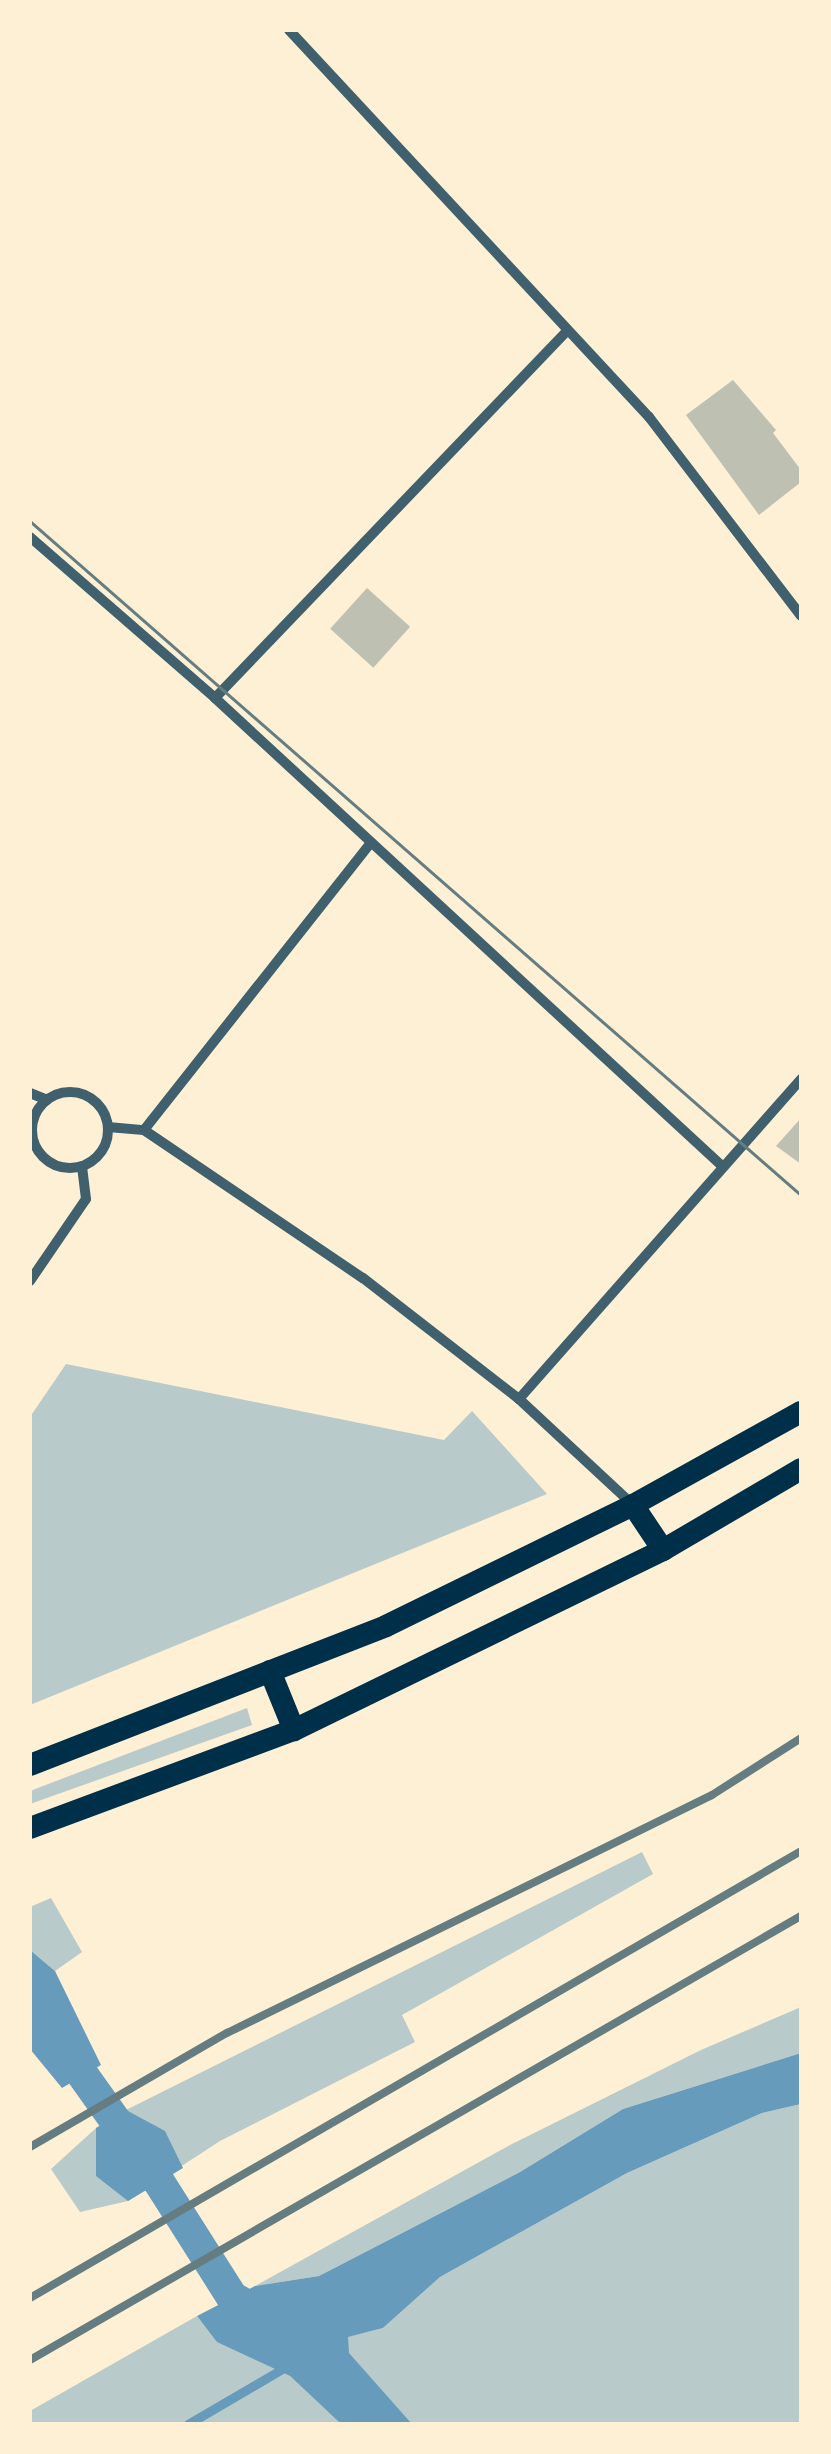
<!DOCTYPE html>
<html>
<head>
<meta charset="utf-8">
<style>
	body { margin:0 }
	#map { position:relative; width:831px; height:2454px; overflow:hidden; background:#fdf0d5; font-family:"Roboto Condensed",sans-serif }
	div>[style] { position:absolute }
	[style*='--x'] { left:calc(var(--x)*1px); top:calc(var(--y)*1px); width:calc(var(--w)*1px); rotate:calc(var(--a)*1deg) }
	.green>* { inset:0; background:#b9caca }
	.water>* { inset:0; background:#669bbc }
	.stream>* { height:9px; margin:-4.5px; padding:0 4.5px; transform-origin:4.5px; border-radius:4.5px; background:#669bbc }
	.canal>* { height:32px; margin:-16px; padding:0 16px; transform-origin:16px; border-radius:16px; background:#669bbc }
	.building>* { inset:0; background:#bec0b2; transform-origin:0 0 }
	.minor>* { height:10px; margin:-5px; padding:0 5px; transform-origin:5px; border-radius:5px; background:#3f606c }
	.minor>.ring { margin:-5px; padding:0; box-sizing:content-box; background:none; border:10px solid #3f606c; border-radius:50% }
	.primary>* { height:22px; margin:-11px; padding:0 11px; transform-origin:11px; border-radius:11px; background:#003049 }
	.tram>* { height:2.5px; margin:-1.25px; padding:0 1.25px; transform-origin:1.25px; border-radius:1.25px; background:#657d81 }
	.rail>* { height:8px; margin:-4px; padding:0 4px; transform-origin:4px; border-radius:4px; background:#657d81 }
	span { translate:-50% -50%; white-space:nowrap; text-align:center; line-height:1.15; -webkit-text-stroke:10px #fdf0d5; paint-order:stroke }
	.frame { position:absolute; inset:0; border:32px solid #fdf0d5; pointer-events:none }
</style>
</head>
<body>
<div id="map">
	<div class="green">
		<div style="clip-path:polygon(66px 1364px,444px 1440px,472px 1411px,547px 1494px,30px 1705px,30px 1417px)"></div>
		<div style="clip-path:polygon(247px 1708px,252px 1725px,30px 1804px,30px 1791px)"></div>
		<div style="clip-path:polygon(642px 1852px,653px 1874px,402px 2015px,415px 2042px,220px 2141px,128px 2201px,80px 2212px,51px 2169px,96px 2128px,126px 2110px)"></div>
		<div style="clip-path:polygon(51px 1898px,82px 1952px,55px 1971px,30px 1950px,30px 1907px)"></div>
		<div style="clip-path:polygon(801px 2007px,801px 2053px,623px 2109px,520px 2172px,319px 2276px,255px 2286px,510px 2145px,701px 2050px)"></div>
		<div style="clip-path:polygon(801px 2104px,801px 2424px,412px 2424px,348px 2353px,347px 2337px,383px 2328px,440px 2277px,627px 2173px,762px 2113px)"></div>
		<div style="clip-path:polygon(197px 2316px,218px 2342px,290px 2376px,341px 2424px,30px 2424px,30px 2411px)"></div>
	</div>
	<div class="water">
		<div style="clip-path:polygon(30px 1950px,55px 1971px,101px 2065px,62px 2088px,30px 2049px)"></div>
		<div style="clip-path:polygon(801px 2053px,801px 2104px,762px 2113px,627px 2173px,440px 2277px,383px 2328px,348px 2337px,349px 2353px,412px 2424px,341px 2424px,290px 2376px,217px 2342px,197px 2316px,255px 2286px,319px 2276px,520px 2172px,623px 2109px)"></div>
		<div style="clip-path:polygon(126px 2110px,165px 2131px,183px 2168px,128px 2201px,96px 2176px,96px 2128px)"></div>
	</div>
	<div class="stream">
		<div style="--x:188;--y:2424;--w:117;--a:-30.3"></div>
	</div>
	<div class="canal">
		<div style="--x:30;--y:2001;--w:222;--a:54.5"></div>
		<div style="--x:159;--y:2182;--w:136;--a:57.6"></div>
		<div style="--x:232;--y:2297;--w:42;--a:30.3"></div>
	</div>
	<div class="building">
		<div style="clip-path:polygon(733px 380px,776px 430px,773px 433px,801px 470px,801px 482px,759px 515px,686px 415px)"></div>
		<div style="left:367px;top:588px;width:58px;height:55px;rotate:42deg"></div>
		<div style="clip-path:polygon(801px 1118px,801px 1164px,776px 1146px)"></div>
	</div>
	<div class="minor">
		<div style="--x:289;--y:30;--w:529;--a:47.07"></div>
		<div style="--x:649;--y:417;--w:250;--a:52.6"></div>
		<div style="--x:30;--y:537;--w:245;--a:41"></div>
		<div style="--x:215;--y:698;--w:691;--a:42.71"></div>
		<div style="--x:215;--y:698;--w:509;--a:-46.2"></div>
		<div class="ring" style="left:32px;top:1092px;width:66px;height:66px"></div>
		<div style="--x:30;--y:1093;--w:18;--a:22"></div>
		<div style="--x:108;--y:1127;--w:36;--a:5"></div>
		<div style="--x:144;--y:1130;--w:366;--a:-51.7"></div>
		<div style="--x:144;--y:1130;--w:264;--a:34.1"></div>
		<div style="--x:363;--y:1278;--w:197;--a:37.8"></div>
		<div style="--x:519;--y:1399;--w:156;--a:42.9"></div>
		<div style="--x:30;--y:1281;--w:99;--a:-55.7"></div>
		<div style="--x:86;--y:1199;--w:33;--a:-97"></div>
		<div style="--x:519;--y:1399;--w:427;--a:-48.6"></div>
	</div>
	<div class="primary">
		<div style="--x:633;--y:1505;--w:54;--a:56.3"></div>
		<div style="--x:270;--y:1671;--w:64;--a:67.9"></div>
		<div style="--x:30;--y:1765;--w:382;--a:-21.3"></div>
		<div style="--x:386;--y:1626;--w:275;--a:-26.1"></div>
		<div style="--x:633;--y:1505;--w:192;--a:-29"></div>
		<div style="--x:30;--y:1828;--w:282;--a:-20.4"></div>
		<div style="--x:294;--y:1730;--w:411;--a:-26"></div>
		<div style="--x:663;--y:1550;--w:160;--a:-30.4"></div>
	</div>
	<div class="tram">
		<div style="--x:30;--y:521;--w:1024;--a:41.16"></div>
	</div>
	<div class="rail">
		<div style="--x:30;--y:2147;--w:228;--a:-30.1"></div>
		<div style="--x:227;--y:2033;--w:540;--a:-26.14"></div>
		<div style="--x:712;--y:1795;--w:106;--a:-32.6"></div>
		<div style="--x:30;--y:2298;--w:891;--a:-30.1"></div>
		<div style="--x:30;--y:2360;--w:890;--a:-29.94"></div>
	</div>
	<div class="frame"></div>
</div>
</body>
</html>
